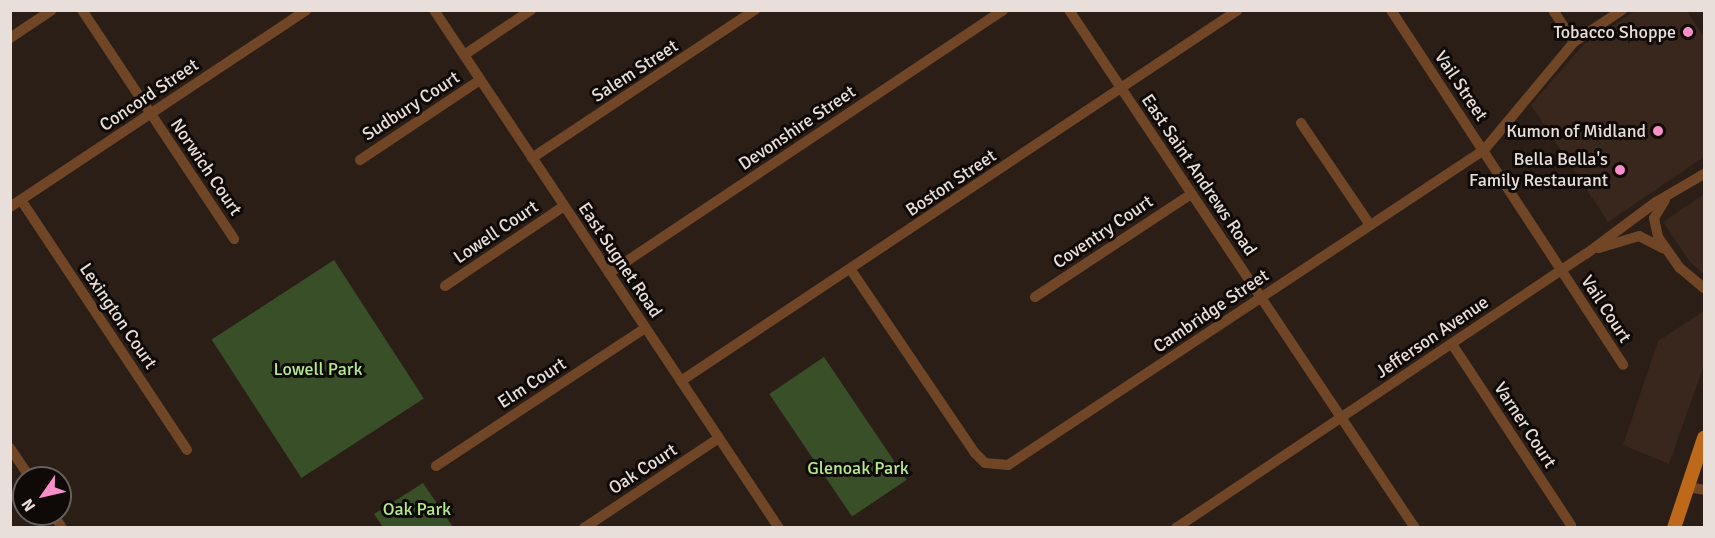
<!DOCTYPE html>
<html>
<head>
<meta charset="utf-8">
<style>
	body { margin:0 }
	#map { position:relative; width:1715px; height:538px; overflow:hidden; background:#2b1e17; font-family:Signika,sans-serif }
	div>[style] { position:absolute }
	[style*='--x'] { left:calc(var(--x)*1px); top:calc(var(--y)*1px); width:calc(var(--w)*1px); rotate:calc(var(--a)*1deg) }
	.built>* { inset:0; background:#39261c }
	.green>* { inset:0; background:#384f27; transform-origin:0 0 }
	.minor>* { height:10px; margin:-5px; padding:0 5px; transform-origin:5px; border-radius:5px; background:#704627 }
	.major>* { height:14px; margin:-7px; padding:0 7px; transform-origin:7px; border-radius:7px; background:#be681a }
	.dots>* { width:16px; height:16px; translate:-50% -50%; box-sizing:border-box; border:3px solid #0f0a07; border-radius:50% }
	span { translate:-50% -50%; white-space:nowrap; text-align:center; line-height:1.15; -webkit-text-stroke:6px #0f0a07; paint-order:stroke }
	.poi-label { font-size:18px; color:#e8deda }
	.right { translate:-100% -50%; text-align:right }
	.street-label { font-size:18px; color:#e8deda }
	.park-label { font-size:18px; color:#b4ea8e }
	.frame { position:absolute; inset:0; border:12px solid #e8deda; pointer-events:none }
	.north { position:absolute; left:12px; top:466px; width:60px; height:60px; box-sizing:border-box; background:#0f0a07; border:2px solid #665f5b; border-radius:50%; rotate:236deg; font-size:16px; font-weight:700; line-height:24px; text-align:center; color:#e8deda }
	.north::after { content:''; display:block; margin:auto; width:21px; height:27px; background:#f98fc9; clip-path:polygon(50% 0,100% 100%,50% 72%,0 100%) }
</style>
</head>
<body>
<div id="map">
	<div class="built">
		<div style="clip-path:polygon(1635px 11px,1687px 11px,1704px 37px,1704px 157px,1608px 222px,1531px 105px,1583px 45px)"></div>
		<div style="clip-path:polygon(1704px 194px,1704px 274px,1690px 262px,1663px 222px)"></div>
		<div style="clip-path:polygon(1704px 311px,1704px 365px,1669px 464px,1623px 445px,1658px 341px)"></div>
	</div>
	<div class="green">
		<div style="left:334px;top:260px;width:165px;height:146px;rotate:57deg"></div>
		<div style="left:824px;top:357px;width:148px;height:66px;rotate:56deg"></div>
		<div style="clip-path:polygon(423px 483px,453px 527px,383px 527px,374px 514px)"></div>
	</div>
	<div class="minor">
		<div style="--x:82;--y:10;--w:275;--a:56.4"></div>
		<div style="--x:434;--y:10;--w:622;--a:56.34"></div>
		<div style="--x:1069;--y:10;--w:623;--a:56.26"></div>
		<div style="--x:1391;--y:10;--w:424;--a:56.8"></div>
		<div style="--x:1553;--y:10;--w:38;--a:57"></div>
		<div style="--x:10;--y:38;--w:50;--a:-33.7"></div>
		<div style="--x:464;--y:55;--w:81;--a:-33.9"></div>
		<div style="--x:1301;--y:123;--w:123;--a:55.9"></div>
		<div style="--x:532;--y:158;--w:268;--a:-33.6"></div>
		<div style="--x:360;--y:160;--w:144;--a:-33.7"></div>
		<div style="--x:21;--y:200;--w:300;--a:56.4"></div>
		<div style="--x:1665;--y:200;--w:21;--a:121"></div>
		<div style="--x:1654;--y:218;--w:19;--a:78"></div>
		<div style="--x:1658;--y:237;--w:38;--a:55"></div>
		<div style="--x:1680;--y:268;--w:31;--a:40"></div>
		<div style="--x:10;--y:207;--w:356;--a:-33.6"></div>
		<div style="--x:1599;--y:248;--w:42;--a:-16.7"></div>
		<div style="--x:1639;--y:236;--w:27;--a:27"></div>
		<div style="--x:851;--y:270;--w:221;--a:55.9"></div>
		<div style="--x:975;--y:453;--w:14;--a:45"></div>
		<div style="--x:985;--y:463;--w:23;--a:5"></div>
		<div style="--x:1008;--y:465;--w:571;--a:-33.5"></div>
		<div style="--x:1484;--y:150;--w:141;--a:-50.2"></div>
		<div style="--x:1574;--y:42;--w:58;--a:-33.7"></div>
		<div style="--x:609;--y:273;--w:474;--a:-33.7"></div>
		<div style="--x:445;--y:286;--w:143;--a:-33.9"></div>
		<div style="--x:1035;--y:297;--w:187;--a:-33.4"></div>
		<div style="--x:1452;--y:344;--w:217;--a:56.7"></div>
		<div style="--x:681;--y:381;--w:669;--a:-33.67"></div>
		<div style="--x:10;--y:448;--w:36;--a:56"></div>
		<div style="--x:436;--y:466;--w:250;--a:-33.4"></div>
		<div style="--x:1689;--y:487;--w:15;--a:11"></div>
		<div style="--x:53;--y:514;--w:17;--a:57"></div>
		<div style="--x:584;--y:528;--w:162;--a:-33.7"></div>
		<div style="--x:1176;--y:528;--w:493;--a:-33.8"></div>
		<div style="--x:1586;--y:254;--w:87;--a:-36.6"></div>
		<div style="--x:1656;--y:202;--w:56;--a:-30.3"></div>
	</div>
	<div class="major">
		<div style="--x:1674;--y:528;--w:95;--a:-71.6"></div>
	</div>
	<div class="dots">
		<div style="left:1688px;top:32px;background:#f98fc9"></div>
		<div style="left:1658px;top:131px;background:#f98fc9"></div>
		<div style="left:1620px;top:170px;background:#f98fc9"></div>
	</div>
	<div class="poi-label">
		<span class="right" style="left:1676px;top:32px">Tobacco Shoppe</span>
		<span class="right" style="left:1646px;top:131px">Kumon of Midland</span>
		<span class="right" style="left:1608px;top:170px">Bella Bella's<br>Family Restaurant</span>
	</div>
	<div class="street-label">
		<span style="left:635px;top:71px;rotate:-33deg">Salem Street</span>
		<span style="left:1461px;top:86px;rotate:56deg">Vail Street</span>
		<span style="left:149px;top:95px;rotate:-34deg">Concord Street</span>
		<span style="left:411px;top:106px;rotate:-33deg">Sudbury Court</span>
		<span style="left:797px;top:128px;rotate:-34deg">Devonshire Street</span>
		<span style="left:206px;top:167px;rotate:56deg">Norwich Court</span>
		<span style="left:1199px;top:175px;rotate:56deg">East Saint Andrews Road</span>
		<span style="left:951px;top:183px;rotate:-34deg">Boston Street</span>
		<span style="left:496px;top:232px;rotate:-34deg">Lowell Court</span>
		<span style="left:1103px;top:232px;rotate:-34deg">Coventry Court</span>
		<span style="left:620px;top:260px;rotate:56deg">East Sugnet Road</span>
		<span style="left:1606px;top:309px;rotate:57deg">Vail Court</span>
		<span style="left:1211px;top:311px;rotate:-34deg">Cambridge Street</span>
		<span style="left:118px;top:316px;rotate:56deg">Lexington Court</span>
		<span style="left:1432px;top:337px;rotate:-34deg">Jefferson Avenue</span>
		<span style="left:532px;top:383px;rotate:-33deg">Elm Court</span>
		<span style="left:1525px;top:425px;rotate:57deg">Varner Court</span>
		<span style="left:643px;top:469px;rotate:-33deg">Oak Court</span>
	</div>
	<div class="park-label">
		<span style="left:318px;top:369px">Lowell Park</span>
		<span style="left:858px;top:468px">Glenoak Park</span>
		<span style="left:417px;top:509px">Oak Park</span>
	</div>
	<div class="frame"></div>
	<div class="north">N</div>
</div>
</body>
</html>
